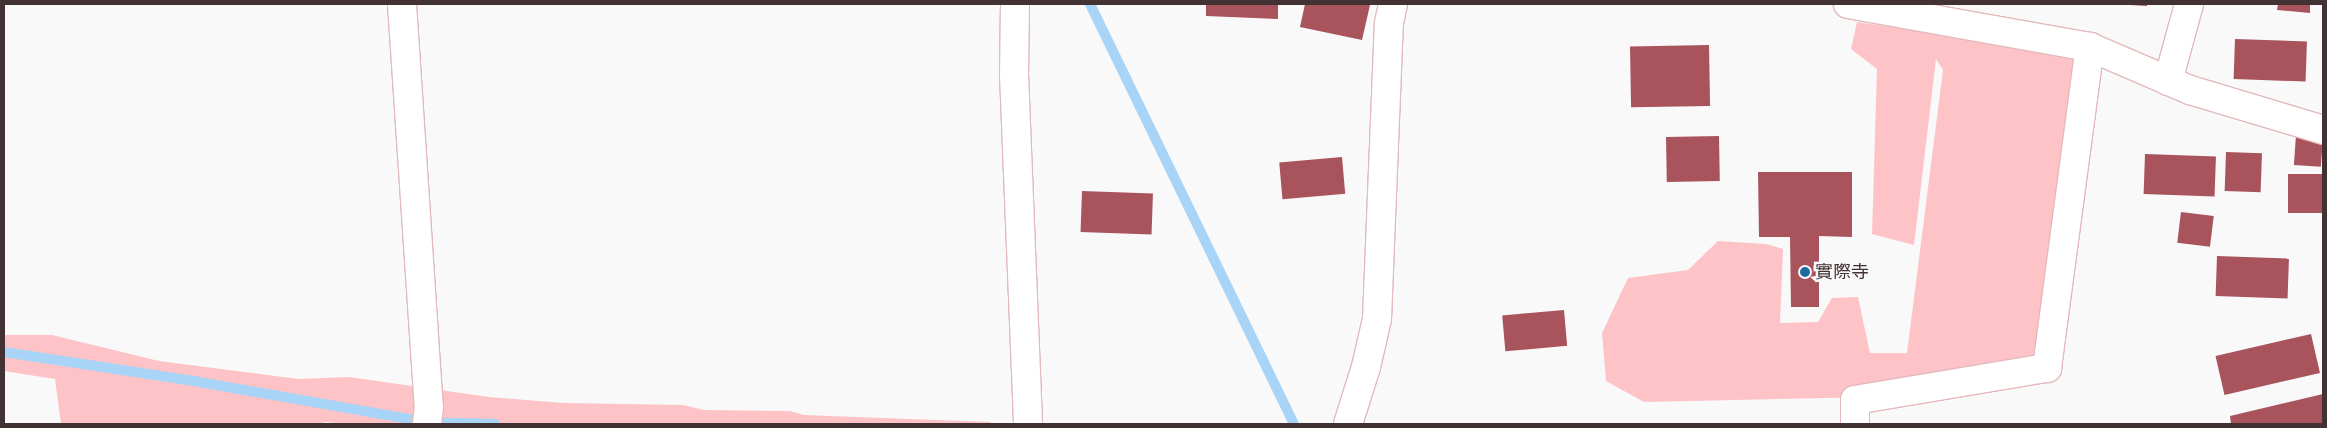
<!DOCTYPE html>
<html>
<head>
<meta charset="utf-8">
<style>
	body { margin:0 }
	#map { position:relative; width:2327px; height:428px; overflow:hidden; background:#f9f9f9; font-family:"Nunito Sans","Noto Sans JP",sans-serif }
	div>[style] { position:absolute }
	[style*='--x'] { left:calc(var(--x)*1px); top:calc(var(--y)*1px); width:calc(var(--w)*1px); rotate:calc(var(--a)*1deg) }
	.green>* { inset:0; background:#fdc3c7 }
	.stream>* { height:10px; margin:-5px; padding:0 5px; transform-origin:5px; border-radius:5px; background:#a7d4f7 }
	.building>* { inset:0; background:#a9535d; transform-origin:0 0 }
	.roads { filter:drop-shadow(1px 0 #e3b9bb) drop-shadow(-1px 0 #e3b9bb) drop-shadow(0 1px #e3b9bb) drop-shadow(0 -1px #e3b9bb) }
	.minor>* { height:28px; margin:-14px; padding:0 14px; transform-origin:14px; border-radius:14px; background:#fff }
	.dots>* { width:14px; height:14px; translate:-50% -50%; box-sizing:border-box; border:2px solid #f9f9f9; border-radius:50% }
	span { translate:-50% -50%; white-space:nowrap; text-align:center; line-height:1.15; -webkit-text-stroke:5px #f9f9f9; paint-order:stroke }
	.poi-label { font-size:18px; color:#433233 }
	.left { translate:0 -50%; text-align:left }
	.frame { position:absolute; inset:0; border:5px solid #433233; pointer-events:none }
</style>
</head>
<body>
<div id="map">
	<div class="green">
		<div style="clip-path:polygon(1857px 22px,1939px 34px,2080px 45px,2047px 368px,1873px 397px,1644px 402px,1606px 381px,1602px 333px,1628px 278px,1688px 270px,1718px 241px,1766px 244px,1783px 249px,1780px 323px,1818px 322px,1832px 298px,1858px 297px,1870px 353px,1907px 353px,1943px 70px,1936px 59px,1914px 245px,1872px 234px,1877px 69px,1851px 49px)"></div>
		<div style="clip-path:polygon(4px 335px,52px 335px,159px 361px,298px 379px,349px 377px,489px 397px,563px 403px,683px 405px,704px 410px,790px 411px,804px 415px,990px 422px,991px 424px,347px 424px,324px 422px,324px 424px,61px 424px,55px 379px,4px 371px)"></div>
	</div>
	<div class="stream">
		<div style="--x:1090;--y:4;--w:467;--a:64.1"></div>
		<div style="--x:4;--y:352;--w:197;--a:8.7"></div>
		<div style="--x:199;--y:382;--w:230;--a:10"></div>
		<div style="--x:425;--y:422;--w:70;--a:1.6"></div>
	</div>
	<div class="building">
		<div style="clip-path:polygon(1206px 4px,1278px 4px,1278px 19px,1206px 16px)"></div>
		<div style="clip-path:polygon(1305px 4px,1370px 5px,1362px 40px,1300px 27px)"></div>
		<div style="clip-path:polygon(2130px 4px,2147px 4px,2147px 6px,2130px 5px)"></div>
		<div style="clip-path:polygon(2278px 4px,2310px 4px,2310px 13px,2277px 10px)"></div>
		<div style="left:2235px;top:39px;width:72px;height:40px;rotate:2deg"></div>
		<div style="left:1709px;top:45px;width:61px;height:79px;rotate:89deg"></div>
		<div style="left:2296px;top:135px;width:27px;height:30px;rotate:4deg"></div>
		<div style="left:1719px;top:136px;width:45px;height:53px;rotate:89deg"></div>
		<div style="left:2226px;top:152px;width:36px;height:39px;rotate:2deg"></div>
		<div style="left:2145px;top:154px;width:71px;height:40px;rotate:2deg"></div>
		<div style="left:1342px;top:157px;width:37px;height:63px;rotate:85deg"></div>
		<div style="clip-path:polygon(1758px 172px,1852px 172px,1852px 237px,1819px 236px,1819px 307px,1791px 307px,1790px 237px,1759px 237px)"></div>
		<div style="left:2288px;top:174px;width:35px;height:39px"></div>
		<div style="left:1082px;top:191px;width:71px;height:41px;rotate:2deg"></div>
		<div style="left:2181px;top:212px;width:33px;height:31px;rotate:7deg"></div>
		<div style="left:2217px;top:256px;width:72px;height:40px;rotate:2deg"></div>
		<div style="left:1564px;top:310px;width:36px;height:62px;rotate:85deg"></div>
		<div style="left:2311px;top:334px;width:40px;height:98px;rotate:77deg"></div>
		<div style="clip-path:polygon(2323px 394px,2323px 424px,2231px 424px,2230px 416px)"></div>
	</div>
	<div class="roads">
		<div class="minor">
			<div style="--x:402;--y:4;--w:404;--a:86.2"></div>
			<div style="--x:429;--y:407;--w:17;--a:97"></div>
			<div style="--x:1015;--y:4;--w:70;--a:90.8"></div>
			<div style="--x:1014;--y:74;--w:350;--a:87.7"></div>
			<div style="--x:1848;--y:4;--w:246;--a:10.1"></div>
			<div style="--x:2090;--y:47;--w:109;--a:23.3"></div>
			<div style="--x:2190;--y:90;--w:139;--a:16.7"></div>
			<div style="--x:2168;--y:81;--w:80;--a:-74.7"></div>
			<div style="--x:1348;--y:424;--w:60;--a:-72.5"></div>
			<div style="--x:1366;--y:367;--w:49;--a:-77.1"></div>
			<div style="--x:1377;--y:319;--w:296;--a:-87.7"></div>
			<div style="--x:1389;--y:23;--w:19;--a:-78"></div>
			<div style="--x:1855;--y:424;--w:24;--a:-90"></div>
			<div style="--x:1855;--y:400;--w:195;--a:-9.5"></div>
			<div style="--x:2047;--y:368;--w:324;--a:-82.4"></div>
		</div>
	</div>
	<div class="dots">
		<div style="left:1805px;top:272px;background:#1d6c9e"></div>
	</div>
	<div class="poi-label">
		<span class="left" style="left:1815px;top:272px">實際寺</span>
	</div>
	<div class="frame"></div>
</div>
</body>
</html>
